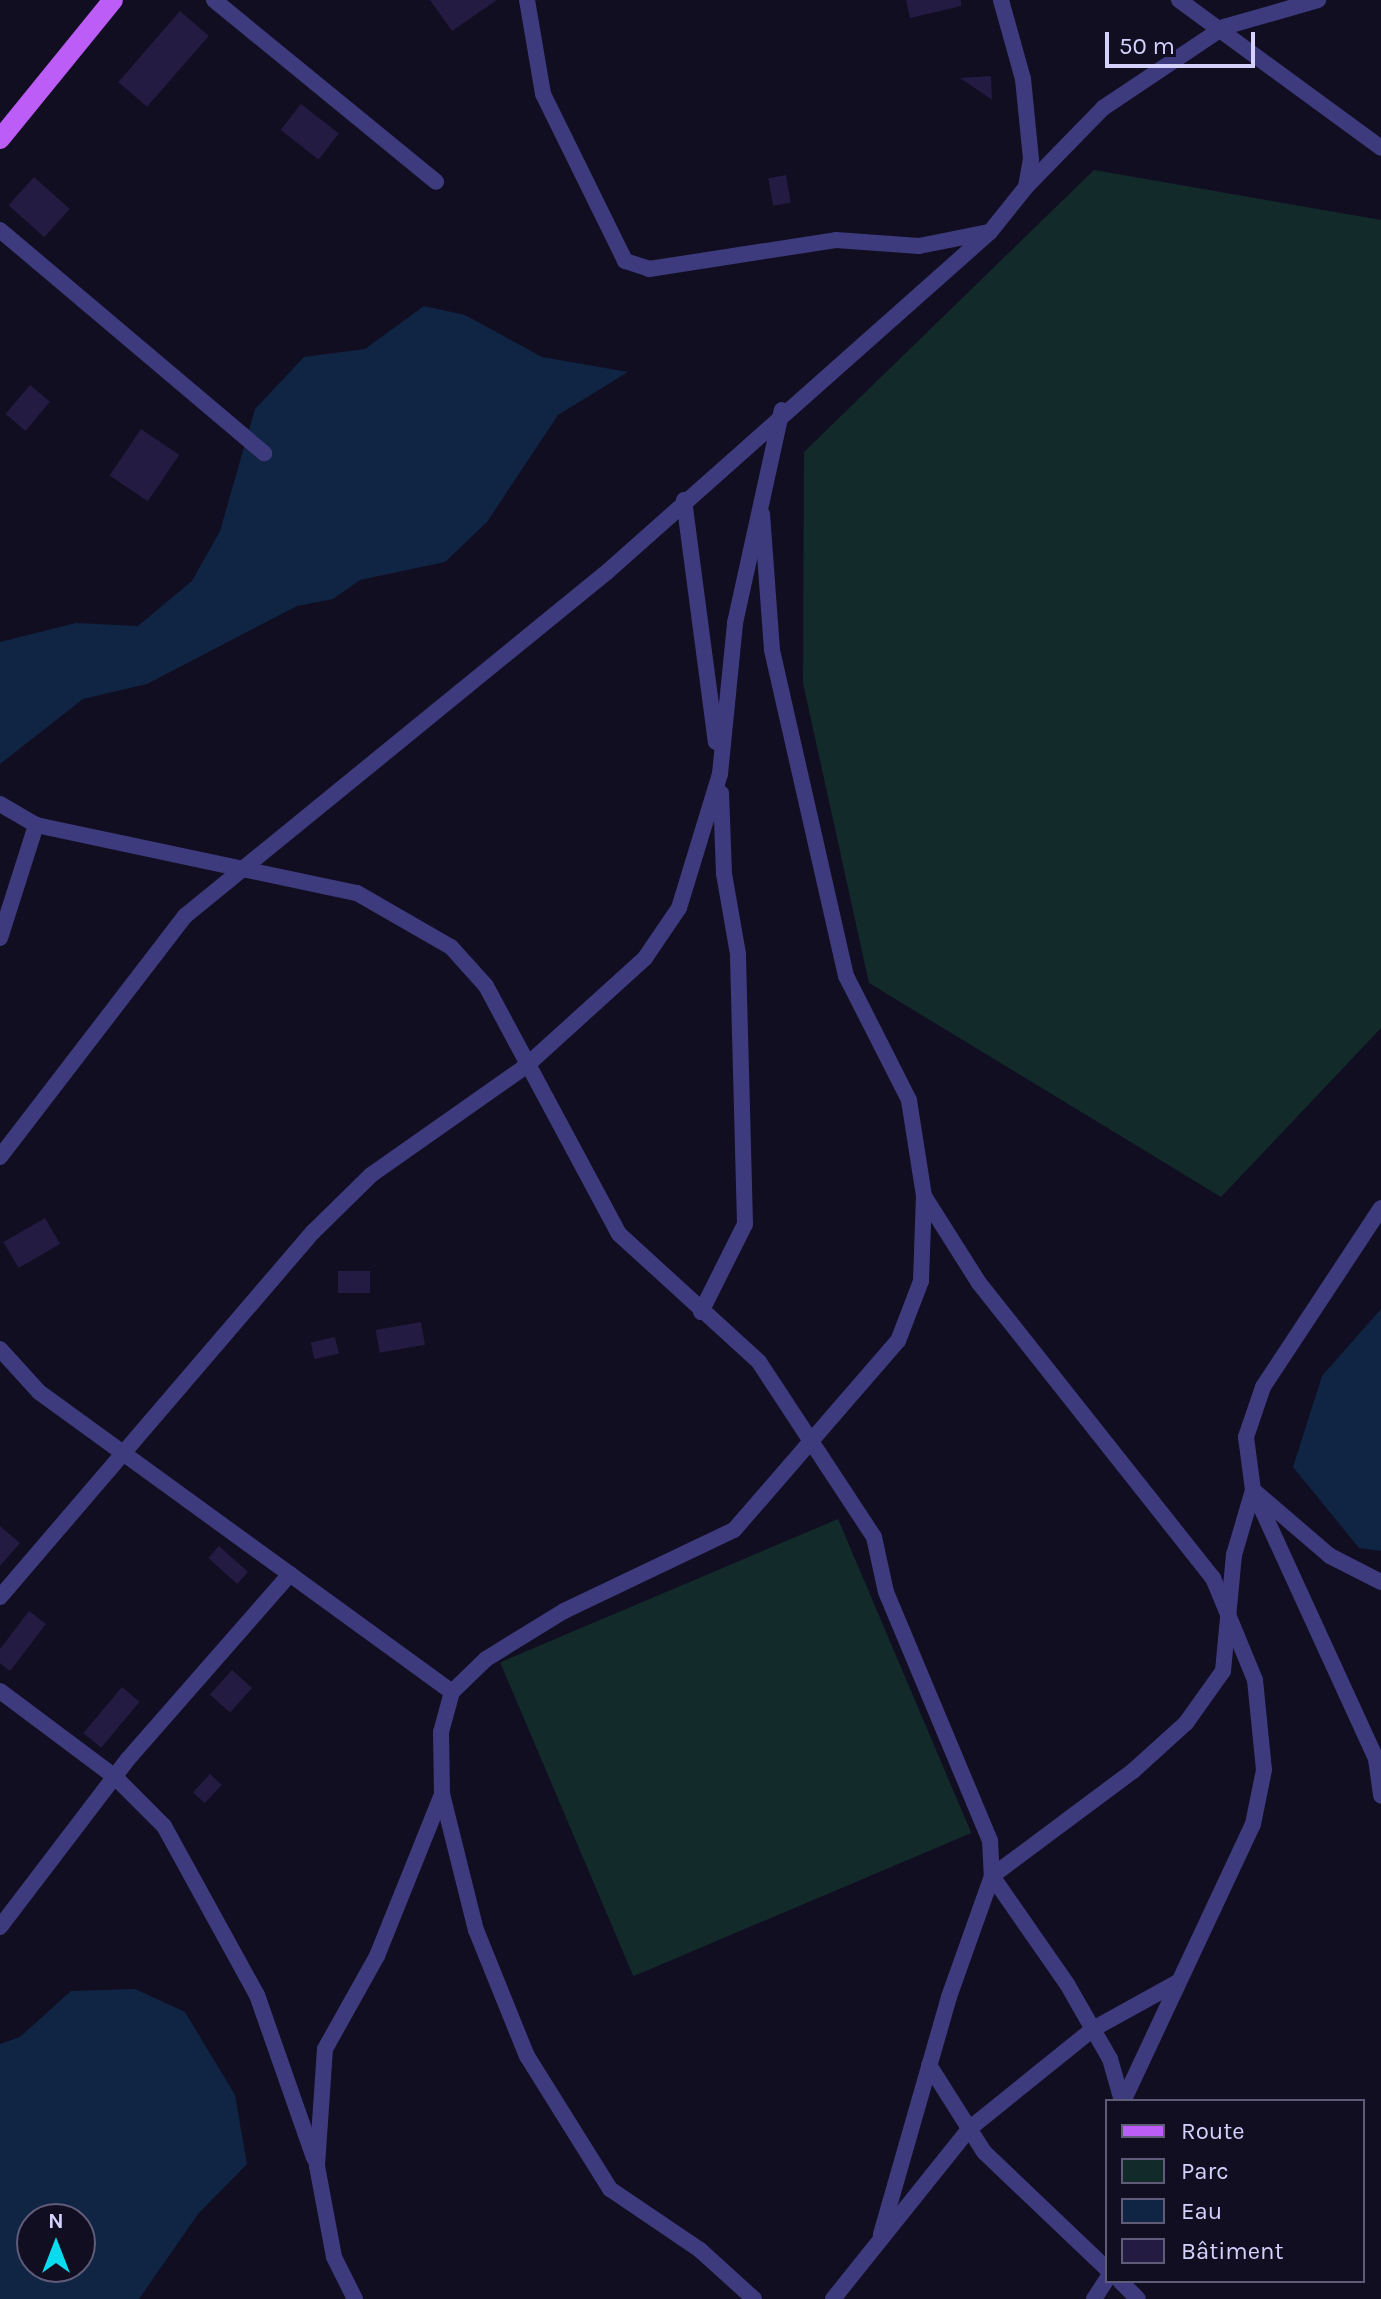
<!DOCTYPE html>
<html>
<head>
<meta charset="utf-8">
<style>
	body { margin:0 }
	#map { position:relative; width:1381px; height:2299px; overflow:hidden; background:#110e21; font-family:Karla,sans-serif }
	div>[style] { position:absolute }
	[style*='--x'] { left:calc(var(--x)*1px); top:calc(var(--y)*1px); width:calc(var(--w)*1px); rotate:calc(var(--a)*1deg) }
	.green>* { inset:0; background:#122b2a; transform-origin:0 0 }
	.water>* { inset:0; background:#102444 }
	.building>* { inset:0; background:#231b42; transform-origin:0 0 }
	.street>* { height:16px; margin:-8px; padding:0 8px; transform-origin:8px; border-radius:8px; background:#3d3b7e }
	.primary>* { height:20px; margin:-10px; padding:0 10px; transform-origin:10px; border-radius:10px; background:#bc5df8 }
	span { translate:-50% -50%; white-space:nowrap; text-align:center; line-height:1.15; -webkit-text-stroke:6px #110e21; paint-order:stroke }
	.legend { position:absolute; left:1105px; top:2099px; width:260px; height:184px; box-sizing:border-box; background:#110e21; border:2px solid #5f5c79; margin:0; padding:10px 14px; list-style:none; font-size:24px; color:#d5d1fd }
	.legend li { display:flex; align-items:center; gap:16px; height:40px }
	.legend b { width:40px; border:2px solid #5f5c79 }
	.north { position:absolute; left:16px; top:2203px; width:80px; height:80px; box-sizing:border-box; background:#110e21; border:2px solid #5f5c79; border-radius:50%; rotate:0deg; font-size:22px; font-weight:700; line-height:32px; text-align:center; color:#d5d1fd }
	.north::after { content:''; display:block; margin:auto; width:28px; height:36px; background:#0adbef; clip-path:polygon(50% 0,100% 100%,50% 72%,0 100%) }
	.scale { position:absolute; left:1105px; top:32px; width:150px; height:36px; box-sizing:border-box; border:4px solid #d5d1fd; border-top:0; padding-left:10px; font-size:24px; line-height:28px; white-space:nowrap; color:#d5d1fd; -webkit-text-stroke:6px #110e21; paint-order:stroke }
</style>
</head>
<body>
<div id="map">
	<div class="green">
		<div style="clip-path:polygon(1094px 170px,1381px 220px,1381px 1028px,1221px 1197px,869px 983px,803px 683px,804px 452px)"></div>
		<div style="left:838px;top:1519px;width:341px;height:367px;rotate:67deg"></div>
	</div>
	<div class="water">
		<div style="clip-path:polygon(424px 306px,465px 315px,542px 357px,628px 372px,558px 415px,487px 522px,445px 562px,360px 580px,333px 599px,297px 606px,147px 684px,83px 699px,0 764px,0 642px,76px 623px,138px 626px,192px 581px,220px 531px,255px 409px,304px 357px,365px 349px)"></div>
		<div style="clip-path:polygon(1381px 1309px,1381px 1551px,1359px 1548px,1293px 1467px,1322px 1376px)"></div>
		<div style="clip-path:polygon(evenodd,135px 1989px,185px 2012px,235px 2095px,247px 2164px,198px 2214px,139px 2299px,0 2299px,0 2044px,20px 2037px,71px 1991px,135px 1989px,80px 2219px,80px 2267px,32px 2267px,32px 2219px,80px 2219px)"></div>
	</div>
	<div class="building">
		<div style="clip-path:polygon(430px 0,497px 0,452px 31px)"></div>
		<div style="clip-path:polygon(906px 0,961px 0,961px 6px,910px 18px)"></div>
		<div style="left:180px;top:11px;width:38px;height:94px;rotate:41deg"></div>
		<div style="clip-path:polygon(991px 76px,992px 100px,960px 78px)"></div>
		<div style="left:301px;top:104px;width:48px;height:33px;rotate:38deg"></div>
		<div style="left:786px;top:175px;width:28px;height:18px;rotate:80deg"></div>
		<div style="left:34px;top:177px;width:48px;height:38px;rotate:42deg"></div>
		<div style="left:30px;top:385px;width:26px;height:38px;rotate:40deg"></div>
		<div style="left:141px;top:429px;width:46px;height:56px;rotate:34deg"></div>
		<div style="left:45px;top:1218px;width:30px;height:48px;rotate:60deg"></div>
		<div style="left:370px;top:1271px;width:22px;height:32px;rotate:90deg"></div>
		<div style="left:421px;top:1322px;width:23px;height:46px;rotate:80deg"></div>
		<div style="left:335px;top:1337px;width:17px;height:25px;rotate:77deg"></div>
		<div style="clip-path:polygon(0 1526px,20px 1543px,0 1566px)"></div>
		<div style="left:219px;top:1546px;width:39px;height:16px;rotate:42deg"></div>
		<div style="clip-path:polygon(29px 1611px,46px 1624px,10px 1671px,0 1663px,0 1649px)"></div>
		<div style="left:232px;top:1670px;width:27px;height:33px;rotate:42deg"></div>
		<div style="left:122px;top:1687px;width:23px;height:60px;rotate:40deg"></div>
		<div style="left:210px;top:1774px;width:16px;height:25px;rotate:43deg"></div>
	</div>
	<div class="street">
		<div style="--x:214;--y:0;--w:287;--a:39.3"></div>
		<div style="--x:527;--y:0;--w:95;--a:80.3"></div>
		<div style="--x:543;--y:94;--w:186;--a:63.8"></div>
		<div style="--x:625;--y:261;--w:25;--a:18"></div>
		<div style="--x:649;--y:269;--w:189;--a:-8.8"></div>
		<div style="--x:836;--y:240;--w:83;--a:4.1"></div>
		<div style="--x:919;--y:246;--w:71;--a:-11.3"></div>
		<div style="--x:1179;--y:0;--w:250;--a:36.2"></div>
		<div style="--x:1027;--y:186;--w:109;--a:-45.7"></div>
		<div style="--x:1103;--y:108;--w:146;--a:-33.8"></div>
		<div style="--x:1224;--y:27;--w:98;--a:-16"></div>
		<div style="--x:0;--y:230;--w:346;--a:40.2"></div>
		<div style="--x:684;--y:500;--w:244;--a:82.5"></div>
		<div style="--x:0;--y:804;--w:42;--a:30.3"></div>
		<div style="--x:36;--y:825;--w:328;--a:12"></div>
		<div style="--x:357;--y:893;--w:108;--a:29.9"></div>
		<div style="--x:451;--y:947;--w:52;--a:48.1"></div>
		<div style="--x:486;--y:986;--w:281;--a:61.8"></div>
		<div style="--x:619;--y:1234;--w:190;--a:42.4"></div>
		<div style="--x:759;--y:1362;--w:209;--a:56.7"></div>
		<div style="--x:874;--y:1537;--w:56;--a:77.7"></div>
		<div style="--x:886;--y:1592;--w:270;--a:67.3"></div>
		<div style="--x:990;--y:1841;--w:35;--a:87"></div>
		<div style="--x:992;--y:1876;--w:128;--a:109.6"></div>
		<div style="--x:949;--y:1997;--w:247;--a:106"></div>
		<div style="--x:0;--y:938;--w:119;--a:-72.3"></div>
		<div style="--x:0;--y:1157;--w:304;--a:-52.5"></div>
		<div style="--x:185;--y:916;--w:544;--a:-39.19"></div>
		<div style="--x:607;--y:572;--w:512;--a:-41.6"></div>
		<div style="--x:990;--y:232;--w:58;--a:-51.3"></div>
		<div style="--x:1026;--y:187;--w:28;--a:-80"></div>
		<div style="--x:1031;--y:159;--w:80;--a:-95.7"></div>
		<div style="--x:1023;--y:79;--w:82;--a:-105.6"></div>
		<div style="--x:924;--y:1196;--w:103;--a:57.7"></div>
		<div style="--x:979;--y:1283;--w:377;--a:51.6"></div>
		<div style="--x:1213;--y:1578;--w:110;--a:67.6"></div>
		<div style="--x:1255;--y:1680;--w:90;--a:84.3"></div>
		<div style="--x:1264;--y:1770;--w:55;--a:101.5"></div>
		<div style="--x:1253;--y:1824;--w:306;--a:115.1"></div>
		<div style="--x:1381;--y:1208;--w:214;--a:123.4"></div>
		<div style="--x:1263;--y:1387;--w:53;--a:108.8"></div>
		<div style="--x:1246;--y:1437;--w:53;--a:82.5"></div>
		<div style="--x:1253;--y:1490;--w:296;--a:65.4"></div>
		<div style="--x:1376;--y:1759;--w:37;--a:82"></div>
		<div style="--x:701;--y:1312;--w:98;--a:-63.4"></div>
		<div style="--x:745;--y:1224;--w:270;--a:-91.5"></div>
		<div style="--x:738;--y:954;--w:81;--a:-99.9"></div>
		<div style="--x:724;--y:874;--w:81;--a:-92.1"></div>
		<div style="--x:0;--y:1349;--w:58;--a:47.8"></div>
		<div style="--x:39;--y:1392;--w:510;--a:35.99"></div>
		<div style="--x:0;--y:1597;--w:481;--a:-49.4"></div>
		<div style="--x:313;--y:1232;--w:81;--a:-44.5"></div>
		<div style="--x:371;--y:1175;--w:189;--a:-35.1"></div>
		<div style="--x:526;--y:1066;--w:161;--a:-42.2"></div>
		<div style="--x:645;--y:958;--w:60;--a:-55.8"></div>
		<div style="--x:679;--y:908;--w:140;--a:-73"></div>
		<div style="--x:720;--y:774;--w:152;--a:-84.3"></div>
		<div style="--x:735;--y:623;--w:218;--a:-77.6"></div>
		<div style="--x:0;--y:1691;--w:144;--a:36.8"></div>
		<div style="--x:115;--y:1777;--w:69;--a:45"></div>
		<div style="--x:164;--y:1826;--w:193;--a:61.2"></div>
		<div style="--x:257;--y:1995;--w:173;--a:70.7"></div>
		<div style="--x:442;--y:1794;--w:140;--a:76"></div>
		<div style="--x:476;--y:1930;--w:136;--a:68"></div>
		<div style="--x:527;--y:2056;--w:157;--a:58"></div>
		<div style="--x:610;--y:2189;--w:109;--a:34.1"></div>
		<div style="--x:700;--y:2250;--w:73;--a:42.2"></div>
		<div style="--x:0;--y:1927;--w:211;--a:-52.7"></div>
		<div style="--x:128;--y:1759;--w:246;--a:-48.8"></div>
		<div style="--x:929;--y:2065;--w:103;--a:57.7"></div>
		<div style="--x:984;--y:2152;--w:170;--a:43.6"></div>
		<div style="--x:1122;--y:2101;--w:44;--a:-105.9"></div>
		<div style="--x:1110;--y:2059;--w:86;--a:-119.8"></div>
		<div style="--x:1067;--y:1984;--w:131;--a:-124.8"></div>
		<div style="--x:992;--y:1876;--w:176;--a:-36.7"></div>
		<div style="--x:1133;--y:1771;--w:72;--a:-42.2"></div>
		<div style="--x:1186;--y:1723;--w:64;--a:-54.6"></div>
		<div style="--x:1223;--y:1671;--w:117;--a:-84.6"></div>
		<div style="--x:1234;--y:1555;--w:68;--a:-73.7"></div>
		<div style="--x:1253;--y:1490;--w:101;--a:40.6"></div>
		<div style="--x:1330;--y:1556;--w:57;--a:27"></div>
		<div style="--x:1120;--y:2281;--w:25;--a:45"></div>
		<div style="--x:355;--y:2299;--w:47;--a:-116.6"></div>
		<div style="--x:334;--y:2257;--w:93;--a:-100.6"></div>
		<div style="--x:317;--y:2166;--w:117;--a:-86.1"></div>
		<div style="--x:325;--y:2049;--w:107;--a:-60.8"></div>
		<div style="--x:377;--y:1956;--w:175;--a:-68.1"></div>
		<div style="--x:442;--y:1794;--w:62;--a:-90.9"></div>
		<div style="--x:441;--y:1732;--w:41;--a:-74.6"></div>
		<div style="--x:452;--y:1692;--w:47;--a:-44.1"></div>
		<div style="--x:486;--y:1659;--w:92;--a:-31.6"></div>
		<div style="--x:564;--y:1611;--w:188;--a:-25.5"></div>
		<div style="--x:734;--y:1530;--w:250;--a:-49.1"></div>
		<div style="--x:898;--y:1341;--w:64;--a:-69"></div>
		<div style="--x:921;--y:1281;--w:85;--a:-88"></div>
		<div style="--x:924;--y:1196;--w:97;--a:-98.9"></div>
		<div style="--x:909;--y:1100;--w:139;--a:-116.9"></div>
		<div style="--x:846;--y:976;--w:334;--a:-102.8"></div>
		<div style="--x:772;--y:650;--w:136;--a:-94.2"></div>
		<div style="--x:833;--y:2299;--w:218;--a:-51.3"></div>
		<div style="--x:969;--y:2129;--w:159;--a:-38.9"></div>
		<div style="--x:1093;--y:2029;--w:97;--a:-28.9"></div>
		<div style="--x:1094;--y:2299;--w:24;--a:-57"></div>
	</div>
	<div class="primary">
		<div style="--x:0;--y:139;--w:179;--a:-50.9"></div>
	</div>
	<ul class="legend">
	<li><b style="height:10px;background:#bc5df8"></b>Route</li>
	<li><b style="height:22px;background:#122b2a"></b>Parc</li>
	<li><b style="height:22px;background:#102444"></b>Eau</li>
	<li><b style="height:22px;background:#231b42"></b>Bâtiment</li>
	</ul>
	<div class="north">N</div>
	<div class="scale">50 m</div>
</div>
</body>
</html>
